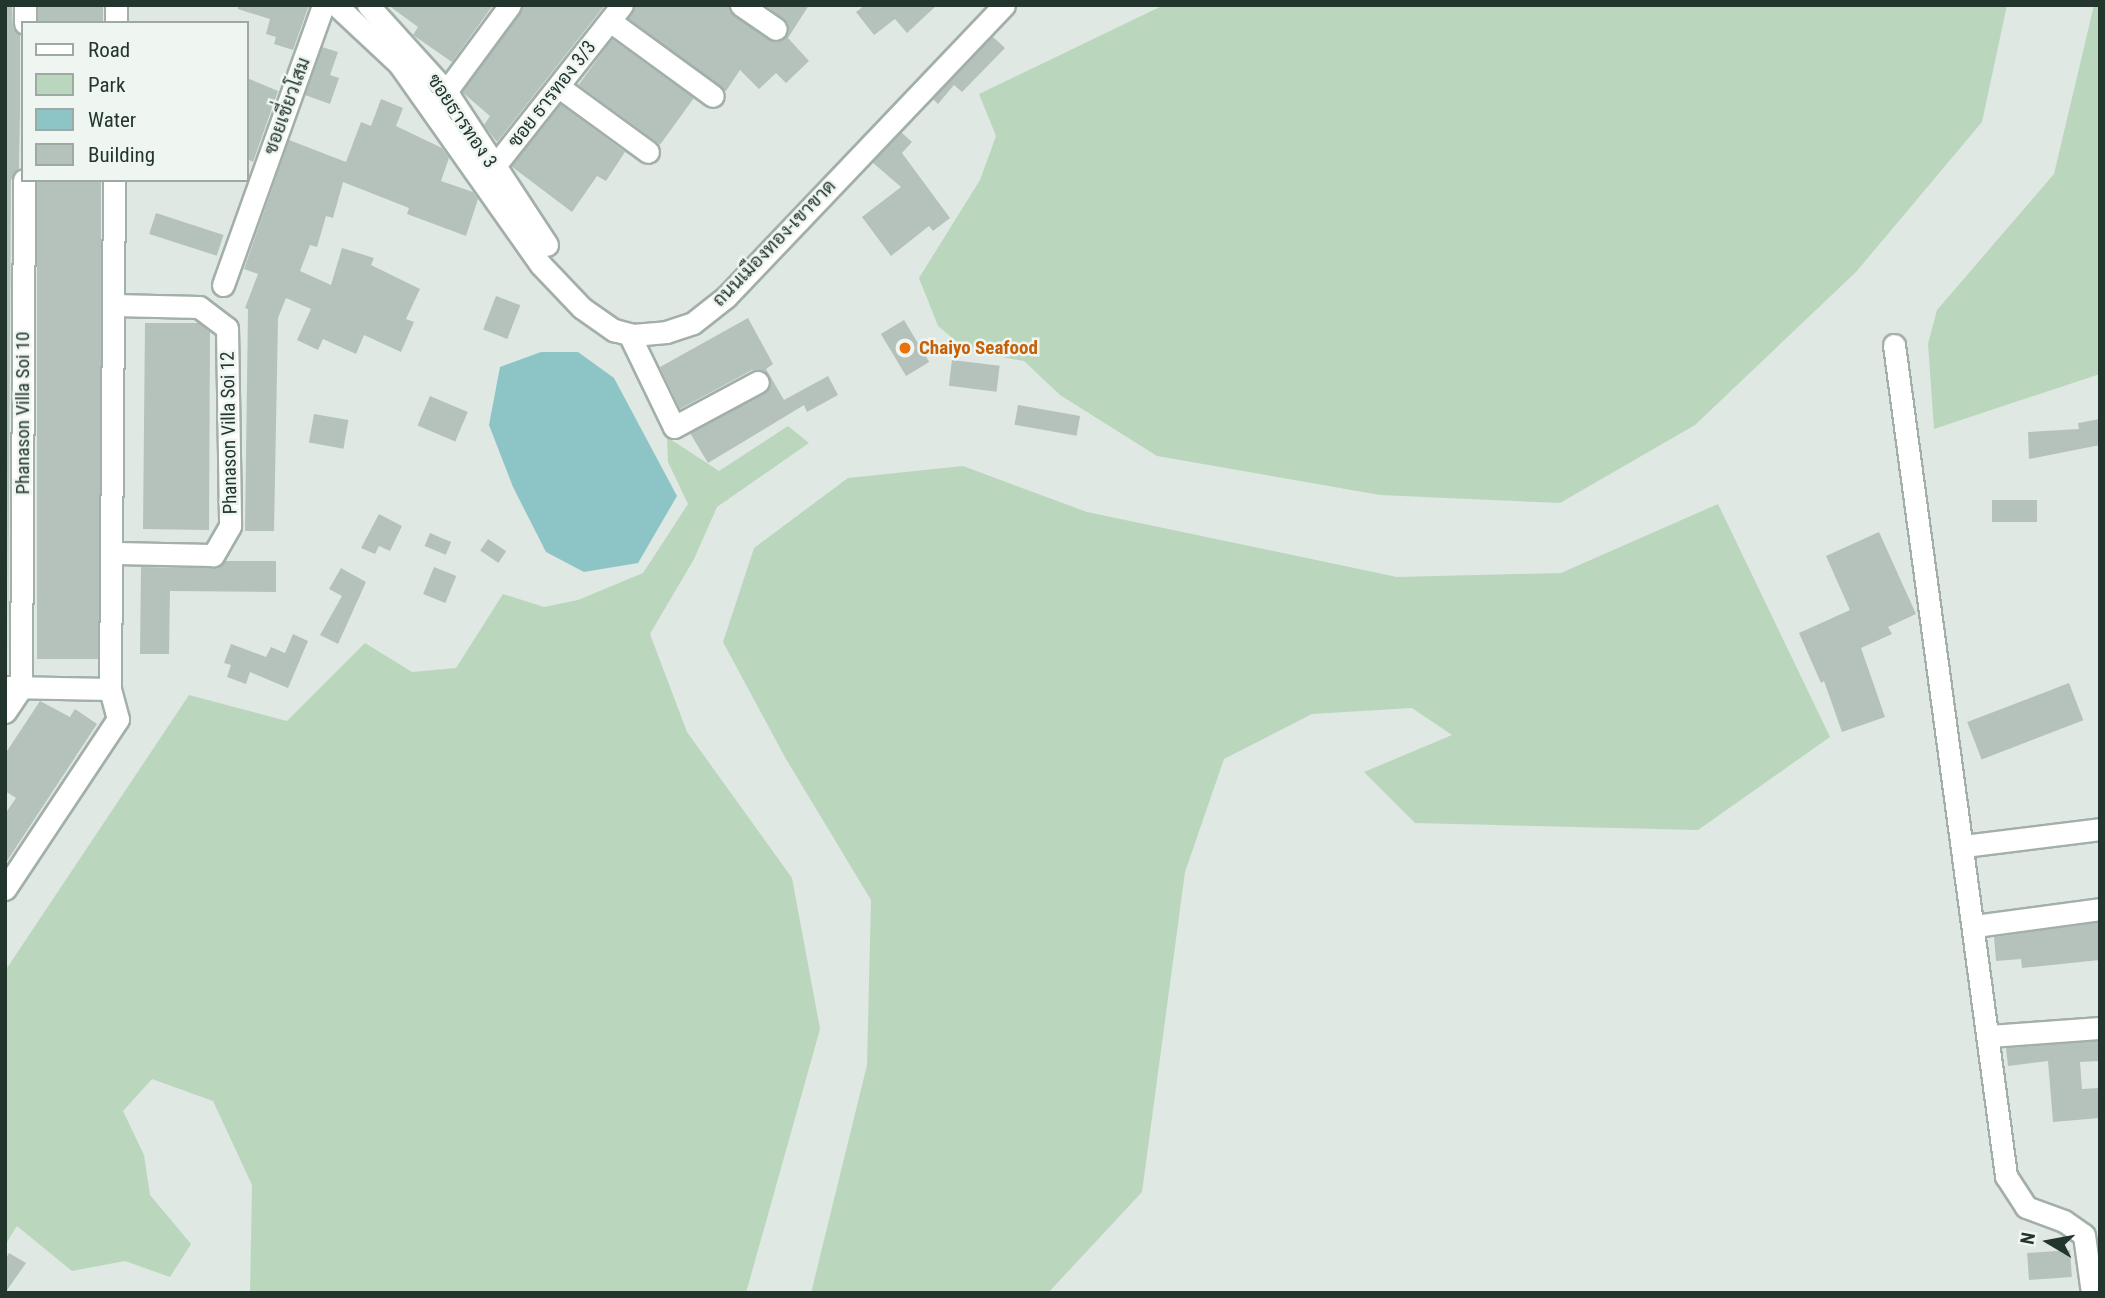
<!DOCTYPE html>
<html>
<head>
<meta charset="utf-8">
<style>
	body { margin:0 }
	#map { position:relative; width:2105px; height:1298px; overflow:hidden; background:#dfe8e3; font-family:"Roboto Condensed",Sarabun,sans-serif }
	div>[style] { position:absolute }
	[style*='--x'] { left:calc(var(--x)*1px); top:calc(var(--y)*1px); width:calc(var(--w)*1px); rotate:calc(var(--a)*1deg) }
	.green>* { inset:0; background:#bad7be }
	.water>* { inset:0; background:#8dc5c7 }
	.building>* { inset:0; background:#b5c2bb; transform-origin:0 0 }
	.roads { filter:drop-shadow(2px 0 #a3afa9) drop-shadow(-2px 0 #a3afa9) drop-shadow(0 2px #a3afa9) drop-shadow(0 -2px #a3afa9) }
	.minor>* { height:21px; margin:-10.5px; padding:0 10.5px; transform-origin:10.5px; border-radius:10.5px; background:#fff }
	.dots>* { width:19px; height:19px; translate:-50% -50%; box-sizing:border-box; border:4px solid #eff5f1; border-radius:50% }
	span { translate:-50% -50%; white-space:nowrap; text-align:center; line-height:1.15; -webkit-text-stroke:5px #eff5f1; paint-order:stroke }
	.street-label { font-size:19px; color:#22362e }
	.food-label { font-size:19px; color:#c56008; font-weight:700 }
	.left { translate:0 -50%; text-align:left }
	.frame { position:absolute; inset:0; border:7px solid #22362e; pointer-events:none }
	.legend { position:absolute; left:21px; top:21px; width:228px; height:161px; box-sizing:border-box; background:#eff5f1; border:2px solid #9da9a3; margin:0; padding:9px 12px; list-style:none; font-size:21px; color:#22362e }
	.legend li { display:flex; align-items:center; gap:14px; height:35px }
	.legend b { width:35px; border:2px solid #9da9a3 }
	.north { position:absolute; left:2014px; top:1207px; width:70px; height:70px; -webkit-text-stroke:5px #eff5f1; paint-order:stroke; rotate:280deg; font-size:19px; font-weight:700; line-height:28px; text-align:center; color:#22362e }
	.north::after { content:''; display:block; margin:auto; width:24px; height:32px; background:#22362e; clip-path:polygon(50% 0,100% 100%,50% 72%,0 100%) }
</style>
</head>
<body>
<div id="map">
	<div class="green">
		<div style="clip-path:polygon(1164px 5px,2007px 5px,1982px 122px,1856px 272px,1695px 425px,1560px 503px,1380px 495px,1157px 456px,1060px 395px,1024px 361px,968px 351px,938px 326px,919px 278px,980px 180px,996px 136px,979px 94px)"></div>
		<div style="clip-path:polygon(2094px 5px,2100px 5px,2100px 374px,1934px 429px,1928px 344px,1937px 310px,2054px 174px)"></div>
		<div style="clip-path:polygon(788px 426px,809px 443px,717px 507px,694px 559px,650px 634px,687px 732px,792px 878px,820px 1029px,746px 1293px,250px 1293px,252px 1185px,213px 1101px,152px 1079px,123px 1111px,144px 1155px,150px 1195px,191px 1244px,170px 1277px,125px 1261px,72px 1271px,17px 1226px,5px 1245px,5px 971px,189px 695px,287px 721px,365px 643px,412px 672px,456px 668px,503px 594px,544px 607px,578px 600px,643px 573px,688px 504px,668px 462px,667px 437px,719px 471px)"></div>
		<div style="clip-path:polygon(963px 466px,1087px 512px,1397px 577px,1561px 573px,1718px 504px,1830px 737px,1698px 830px,1415px 823px,1364px 772px,1452px 735px,1412px 708px,1312px 714px,1224px 759px,1185px 872px,1142px 1192px,1048px 1293px,811px 1293px,867px 1065px,871px 900px,786px 759px,723px 642px,754px 548px,848px 478px)"></div>
	</div>
	<div class="water">
		<div style="clip-path:polygon(541px 352px,578px 352px,614px 378px,677px 496px,638px 563px,584px 572px,546px 552px,513px 487px,489px 425px,500px 367px)"></div>
	</div>
	<div class="building">
		<div style="clip-path:polygon(5px 5px,12px 5px,13px 29px,20px 35px,20px 111px,19px 168px,11px 180px,8px 658px)"></div>
		<div style="left:38px;top:5px;width:65px;height:18px"></div>
		<div style="clip-path:polygon(238px 5px,309px 5px,293px 50px,274px 44px,276px 37px,266px 34px,270px 19px,238px 9px)"></div>
		<div style="clip-path:polygon(388px 5px,493px 5px,452px 62px,413px 35px,418px 27px)"></div>
		<div style="clip-path:polygon(523px 5px,605px 5px,497px 142px,484px 125px,490px 116px,462px 92px)"></div>
		<div style="clip-path:polygon(635px 5px,728px 5px,734px 16px,776px 42px,787px 36px,788px 24px,765px 5px,809px 5px,788px 38px,809px 61px,786px 83px,776px 73px,759px 89px,740px 70px,726px 91px,628px 18px)"></div>
		<div style="clip-path:polygon(865px 5px,937px 5px,907px 33px,895px 19px,874px 35px,856px 12px)"></div>
		<div style="clip-path:polygon(992px 36px,1005px 48px,962px 92px,954px 85px,938px 104px,933px 99px)"></div>
		<div style="left:612px;top:39px;width:101px;height:57px;rotate:36deg"></div>
		<div style="clip-path:polygon(322px 47px,338px 52px,330px 75px,339px 78px,330px 104px,305px 95px)"></div>
		<div style="clip-path:polygon(247px 78px,278px 91px,253px 162px,247px 159px)"></div>
		<div style="clip-path:polygon(381px 99px,403px 108px,396px 126px,442px 148px,449px 158px,441px 181px,473px 192px,478px 199px,466px 236px,407px 214px,409px 208px,343px 182px,333px 218px,326px 216px,317px 247px,310px 245px,300px 271px,331px 285px,342px 248px,374px 258px,371px 265px,420px 289px,406px 319px,414px 322px,401px 352px,364px 335px,356px 354px,323px 339px,318px 350px,297px 340px,311px 309px,286px 298px,278px 318px,274px 531px,245px 531px,248px 309px,245px 308px,258px 274px,244px 269px,289px 140px,346px 162px,361px 122px,371px 126px)"></div>
		<div style="clip-path:polygon(560px 104px,625px 152px,606px 181px,597px 176px,572px 212px,511px 166px)"></div>
		<div style="clip-path:polygon(901px 132px,912px 142px,902px 153px,950px 218px,933px 231px,929px 226px,891px 256px,862px 217px,901px 187px,872px 162px)"></div>
		<div style="left:37px;top:180px;width:64px;height:479px"></div>
		<div style="left:156px;top:213px;width:71px;height:22px;rotate:18deg"></div>
		<div style="left:496px;top:296px;width:26px;height:36px;rotate:21deg"></div>
		<div style="clip-path:polygon(748px 318px,773px 364px,766px 369px,784px 400px,828px 376px,838px 395px,807px 412px,804px 405px,708px 463px,690px 433px,764px 394px,770px 376px,764px 371px,752px 370px,680px 409px,660px 367px)"></div>
		<div style="left:904px;top:320px;width:49px;height:27px;rotate:59deg"></div>
		<div style="clip-path:polygon(145px 323px,199px 323px,210px 332px,209px 530px,143px 529px)"></div>
		<div style="left:952px;top:360px;width:48px;height:26px;rotate:7deg"></div>
		<div style="left:430px;top:396px;width:41px;height:32px;rotate:23deg"></div>
		<div style="left:1018px;top:405px;width:63px;height:20px;rotate:10deg"></div>
		<div style="left:314px;top:414px;width:35px;height:29px;rotate:10deg"></div>
		<div style="clip-path:polygon(2100px 419px,2100px 445px,2029px 459px,2028px 432px,2079px 429px,2078px 423px)"></div>
		<div style="left:2037px;top:500px;width:22px;height:45px;rotate:90deg"></div>
		<div style="clip-path:polygon(379px 514px,402px 526px,390px 551px,379px 546px,375px 554px,361px 548px)"></div>
		<div style="clip-path:polygon(1879px 532px,1916px 614px,1888px 627px,1892px 634px,1861px 648px,1885px 717px,1842px 732px,1824px 681px,1821px 683px,1799px 633px,1850px 610px,1826px 556px)"></div>
		<div style="left:430px;top:533px;width:23px;height:14px;rotate:23deg"></div>
		<div style="left:488px;top:539px;width:22px;height:14px;rotate:34deg"></div>
		<div style="clip-path:polygon(225px 561px,276px 561px,276px 592px,170px 591px,169px 654px,140px 654px,141px 567px,213px 568px)"></div>
		<div style="left:434px;top:567px;width:24px;height:29px;rotate:22deg"></div>
		<div style="clip-path:polygon(341px 568px,366px 582px,338px 644px,320px 635px,342px 596px,329px 589px)"></div>
		<div style="clip-path:polygon(293px 634px,308px 641px,288px 688px,250px 672px,246px 684px,227px 677px,231px 665px,224px 663px,231px 644px,266px 657px,271px 647px,285px 653px)"></div>
		<div style="left:2069px;top:683px;width:40px;height:109px;rotate:69deg"></div>
		<div style="clip-path:polygon(40px 701px,70px 717px,75px 709px,97px 724px,5px 864px,5px 814px,16px 798px,5px 791px,5px 754px)"></div>
		<div style="clip-path:polygon(2100px 922px,2100px 960px,2022px 968px,2021px 959px,1996px 961px,1994px 937px)"></div>
		<div style="clip-path:polygon(2100px 1041px,2100px 1061px,2080px 1062px,2082px 1089px,2100px 1088px,2100px 1118px,2053px 1122px,2048px 1061px,2008px 1066px,2006px 1048px)"></div>
		<div style="left:2070px;top:1250px;width:27px;height:43px;rotate:86deg"></div>
		<div style="clip-path:polygon(9px 1253px,26px 1263px,5px 1293px,5px 1260px)"></div>
	</div>
	<div class="roads">
		<div class="minor">
			<div style="--x:336;--y:5;--w:86;--a:43.1"></div>
			<div style="--x:399;--y:64;--w:246;--a:54.8"></div>
			<div style="--x:541;--y:265;--w:59;--a:46.4"></div>
			<div style="--x:582;--y:308;--w:39;--a:35"></div>
			<div style="--x:614;--y:330;--w:20;--a:15"></div>
			<div style="--x:633;--y:335;--w:33;--a:-5"></div>
			<div style="--x:666;--y:332;--w:28;--a:-18"></div>
			<div style="--x:693;--y:323;--w:42;--a:-38.2"></div>
			<div style="--x:726;--y:297;--w:403;--a:-46.4"></div>
			<div style="--x:368;--y:5;--w:116;--a:47.8"></div>
			<div style="--x:446;--y:91;--w:184;--a:56.7"></div>
			<div style="--x:741;--y:5;--w:42;--a:34.4"></div>
			<div style="--x:610;--y:21;--w:127;--a:36.1"></div>
			<div style="--x:25;--y:23;--w:18;--a:-90"></div>
			<div style="--x:116;--y:23;--w:18;--a:-90"></div>
			<div style="--x:559;--y:87;--w:110;--a:36.1"></div>
			<div style="--x:439;--y:101;--w:119;--a:-53.5"></div>
			<div style="--x:486;--y:177;--w:219;--a:-51.7"></div>
			<div style="--x:223;--y:285;--w:297;--a:-70.3"></div>
			<div style="--x:114;--y:305;--w:85;--a:1.3"></div>
			<div style="--x:199;--y:307;--w:35;--a:37"></div>
			<div style="--x:227;--y:328;--w:198;--a:89.1"></div>
			<div style="--x:230;--y:526;--w:34;--a:120"></div>
			<div style="--x:213;--y:555;--w:98;--a:-178.8"></div>
			<div style="--x:629;--y:334;--w:103;--a:64.2"></div>
			<div style="--x:674;--y:427;--w:95;--a:-28.2"></div>
			<div style="--x:1894;--y:345;--w:839;--a:82.32"></div>
			<div style="--x:2006;--y:1176;--w:37;--a:57"></div>
			<div style="--x:2026;--y:1207;--w:40;--a:20.2"></div>
			<div style="--x:2064;--y:1221;--w:24;--a:35"></div>
			<div style="--x:2084;--y:1235;--w:59;--a:82.1"></div>
			<div style="--x:7;--y:687;--w:103;--a:1.1"></div>
			<div style="--x:5;--y:712;--w:29;--a:-56"></div>
			<div style="--x:21;--y:688;--w:508;--a:-89.66"></div>
			<div style="--x:1964;--y:846;--w:137;--a:-7.1"></div>
			<div style="--x:5;--y:889;--w:204;--a:-56.4"></div>
			<div style="--x:118;--y:719;--w:31;--a:-105"></div>
			<div style="--x:110;--y:689;--w:509;--a:-89.55"></div>
			<div style="--x:1975;--y:926;--w:126;--a:-7.7"></div>
			<div style="--x:1990;--y:1036;--w:110;--a:-4.2"></div>
		</div>
	</div>
	<div class="dots">
		<div style="left:905px;top:348px;background:#e8710a"></div>
	</div>
	<div class="street-label">
		<span style="left:552px;top:94px;rotate:-52deg">ซอย ธารทอง 3/3</span>
		<span style="left:287px;top:106px;rotate:-70deg">ซอยเชี่ยวโสม</span>
		<span style="left:462px;top:121px;rotate:56deg">ซอยธารทอง 3</span>
		<span style="left:774px;top:243px;rotate:-46deg">ถนนเมืองทอง-เขาขาด</span>
		<span style="left:23px;top:413px;rotate:-90deg">Phanason Villa Soi 10</span>
		<span style="left:229px;top:433px;rotate:-91deg">Phanason Villa Soi 12</span>
	</div>
	<div class="food-label">
		<span class="left" style="left:919px;top:348px">Chaiyo Seafood</span>
	</div>
	<div class="frame"></div>
	<ul class="legend">
	<li><b style="height:9px;background:#fff"></b>Road</li>
	<li><b style="height:19px;background:#bad7be"></b>Park</li>
	<li><b style="height:19px;background:#8dc5c7"></b>Water</li>
	<li><b style="height:19px;background:#b5c2bb"></b>Building</li>
	</ul>
	<div class="north">N</div>
</div>
</body>
</html>
